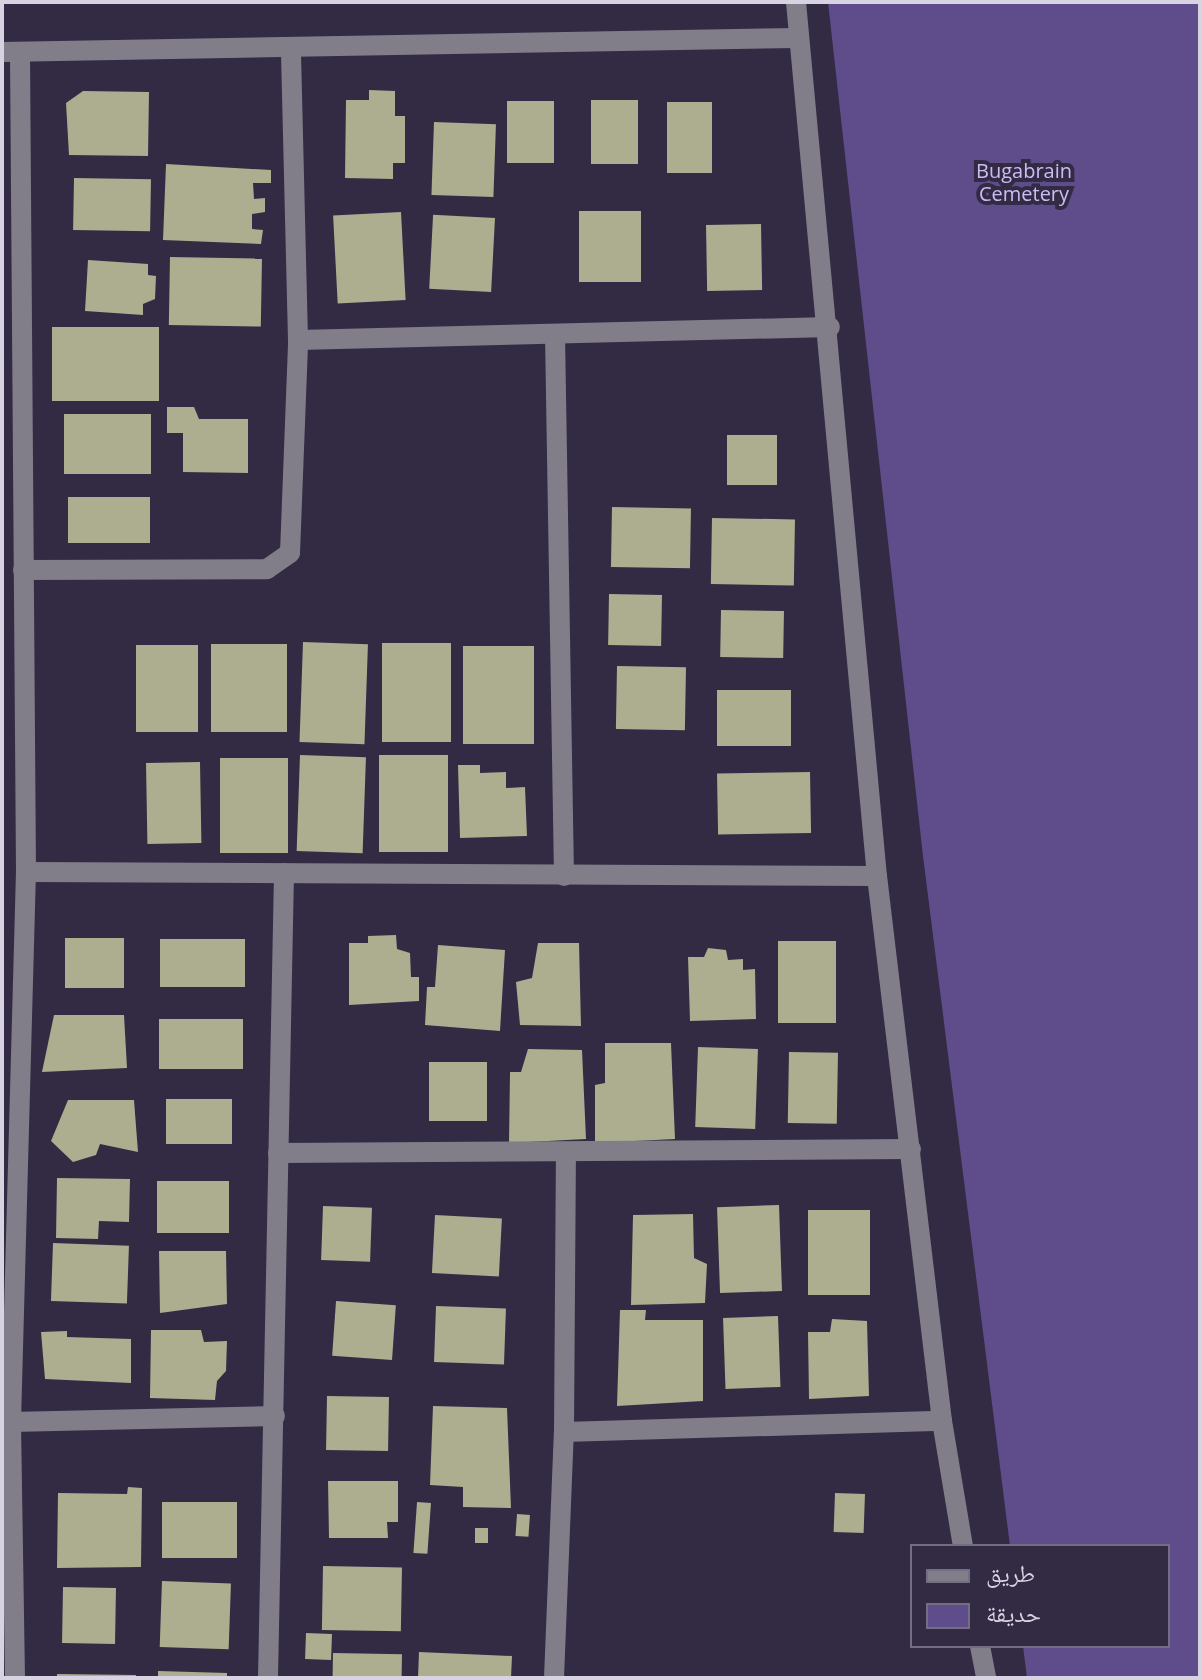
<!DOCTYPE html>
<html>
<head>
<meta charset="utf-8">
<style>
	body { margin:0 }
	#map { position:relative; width:1202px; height:1680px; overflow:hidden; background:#322b43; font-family:"Open Sans","Noto Naskh Arabic",sans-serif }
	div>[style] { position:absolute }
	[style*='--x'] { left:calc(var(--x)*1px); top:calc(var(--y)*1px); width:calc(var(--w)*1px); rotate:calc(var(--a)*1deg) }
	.green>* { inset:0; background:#5f4c8b }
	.building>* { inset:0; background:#adad8f; transform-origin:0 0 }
	.minor>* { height:20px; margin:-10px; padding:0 10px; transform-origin:10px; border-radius:10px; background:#817e8a }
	span { translate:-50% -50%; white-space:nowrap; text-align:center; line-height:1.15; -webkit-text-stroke:8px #322b43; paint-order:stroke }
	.park-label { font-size:20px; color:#cbbcf6 }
	.frame { position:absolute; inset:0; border:4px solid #d7d3e3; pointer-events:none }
	.legend { position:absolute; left:910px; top:1544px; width:260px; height:104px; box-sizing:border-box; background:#322b43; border:2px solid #746e83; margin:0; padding:10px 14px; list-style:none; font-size:24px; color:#d7d3e3 }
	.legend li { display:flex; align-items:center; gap:16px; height:40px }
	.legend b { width:40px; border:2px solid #746e83 }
</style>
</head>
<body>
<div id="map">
	<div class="green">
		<div style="clip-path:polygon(828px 2px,1200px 2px,1200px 1678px,1027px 1678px,1023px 1646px,1168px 1646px,1168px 1546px,1010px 1546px,923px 856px)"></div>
	</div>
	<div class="building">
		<div style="clip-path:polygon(369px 90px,395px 91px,395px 116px,405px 116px,405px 163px,393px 163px,393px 179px,345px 178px,346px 100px,369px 100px)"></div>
		<div style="clip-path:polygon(83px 91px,149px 92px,148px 156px,69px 155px,66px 103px)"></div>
		<div style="left:591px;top:100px;width:47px;height:64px"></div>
		<div style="left:507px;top:101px;width:47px;height:62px"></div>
		<div style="left:667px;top:102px;width:45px;height:71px"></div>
		<div style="left:434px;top:122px;width:62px;height:73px;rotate:2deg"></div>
		<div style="clip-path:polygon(166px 164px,271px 170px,271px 183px,253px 183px,254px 199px,265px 198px,265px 212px,252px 214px,252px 229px,263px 230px,261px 244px,163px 240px)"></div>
		<div style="left:74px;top:178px;width:77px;height:52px;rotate:1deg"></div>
		<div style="left:579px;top:211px;width:62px;height:71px"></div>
		<div style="left:401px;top:212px;width:88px;height:68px;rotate:87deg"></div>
		<div style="left:495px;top:218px;width:74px;height:62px;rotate:93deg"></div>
		<div style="left:761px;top:224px;width:66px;height:55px;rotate:89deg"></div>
		<div style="left:170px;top:257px;width:92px;height:68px;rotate:1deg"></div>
		<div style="clip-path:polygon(88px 260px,148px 264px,148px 275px,156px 276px,155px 299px,143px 304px,143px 315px,85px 311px)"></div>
		<div style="left:52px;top:327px;width:107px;height:74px"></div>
		<div style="clip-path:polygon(167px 407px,194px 407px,199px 419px,248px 419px,248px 473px,183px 472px,183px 433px,167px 433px)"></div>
		<div style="left:64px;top:414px;width:87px;height:60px"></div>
		<div style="left:727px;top:435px;width:50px;height:50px"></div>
		<div style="left:68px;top:497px;width:82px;height:46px"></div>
		<div style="left:612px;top:507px;width:79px;height:60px;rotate:1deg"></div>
		<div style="left:712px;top:518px;width:83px;height:66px;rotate:1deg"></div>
		<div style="left:609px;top:594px;width:53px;height:51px;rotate:1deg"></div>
		<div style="left:721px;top:610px;width:63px;height:47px;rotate:1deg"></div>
		<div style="left:303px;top:642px;width:65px;height:100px;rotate:2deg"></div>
		<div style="left:382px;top:643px;width:69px;height:99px"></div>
		<div style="left:211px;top:644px;width:76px;height:88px"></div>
		<div style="left:136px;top:645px;width:62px;height:87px"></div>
		<div style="left:463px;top:646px;width:71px;height:98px"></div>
		<div style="left:617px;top:666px;width:69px;height:63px;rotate:1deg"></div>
		<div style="left:717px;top:690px;width:74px;height:56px"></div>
		<div style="left:300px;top:755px;width:66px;height:96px;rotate:2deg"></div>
		<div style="left:379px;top:755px;width:69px;height:97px"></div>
		<div style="left:220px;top:758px;width:68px;height:95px"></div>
		<div style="left:200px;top:762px;width:81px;height:54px;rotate:89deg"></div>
		<div style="clip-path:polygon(458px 765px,480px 765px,480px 773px,506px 772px,506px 788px,525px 787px,527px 836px,460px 838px)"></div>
		<div style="left:810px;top:772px;width:61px;height:93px;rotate:89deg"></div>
		<div style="clip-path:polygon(396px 935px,397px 949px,410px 953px,411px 977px,419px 977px,419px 1001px,349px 1005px,349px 943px,368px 943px,368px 936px)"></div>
		<div style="left:65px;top:938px;width:59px;height:50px"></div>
		<div style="left:160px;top:939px;width:85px;height:48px"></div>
		<div style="left:778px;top:941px;width:58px;height:82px"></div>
		<div style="clip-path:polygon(538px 943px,579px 943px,581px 1026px,520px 1025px,516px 982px,532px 978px)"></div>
		<div style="clip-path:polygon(438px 945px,505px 950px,500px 1031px,425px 1025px,427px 987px,435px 987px)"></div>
		<div style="clip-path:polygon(708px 948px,726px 950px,728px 960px,743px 959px,743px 970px,755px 969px,756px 1019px,690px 1021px,688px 957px,704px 957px)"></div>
		<div style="clip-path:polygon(54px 1015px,124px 1015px,127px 1068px,42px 1072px)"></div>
		<div style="left:159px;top:1019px;width:84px;height:50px"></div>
		<div style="clip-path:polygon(605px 1043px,671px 1043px,675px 1139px,595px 1143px,595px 1085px,605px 1083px)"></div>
		<div style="left:698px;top:1047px;width:60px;height:80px;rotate:2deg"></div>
		<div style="clip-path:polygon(528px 1049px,582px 1050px,586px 1139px,509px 1143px,510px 1072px,521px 1072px)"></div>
		<div style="left:789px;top:1052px;width:49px;height:71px;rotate:1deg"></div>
		<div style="left:429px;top:1062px;width:58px;height:59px"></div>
		<div style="left:166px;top:1099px;width:66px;height:45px"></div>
		<div style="clip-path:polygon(68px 1100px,134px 1100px,138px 1152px,100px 1144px,96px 1155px,73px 1162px,51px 1141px)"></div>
		<div style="clip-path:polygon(57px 1178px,130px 1179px,129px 1222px,99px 1221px,98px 1239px,56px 1238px)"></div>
		<div style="left:157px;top:1181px;width:72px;height:52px"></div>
		<div style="left:779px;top:1205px;width:86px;height:62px;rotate:88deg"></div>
		<div style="left:323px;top:1206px;width:49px;height:54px;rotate:2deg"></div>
		<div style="left:870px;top:1210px;width:85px;height:62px;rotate:90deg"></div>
		<div style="clip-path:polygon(693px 1214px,694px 1258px,707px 1264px,705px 1303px,631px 1305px,633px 1215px)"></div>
		<div style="left:435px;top:1215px;width:67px;height:58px;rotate:3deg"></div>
		<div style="left:53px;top:1243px;width:76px;height:58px;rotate:2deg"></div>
		<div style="clip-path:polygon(159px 1251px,226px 1251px,227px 1304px,160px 1313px)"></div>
		<div style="left:336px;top:1301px;width:60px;height:55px;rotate:4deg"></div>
		<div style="left:436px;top:1306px;width:70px;height:56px;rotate:2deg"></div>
		<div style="clip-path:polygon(620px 1310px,646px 1310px,645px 1320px,703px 1320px,703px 1401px,617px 1406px)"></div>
		<div style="left:778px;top:1316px;width:71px;height:55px;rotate:88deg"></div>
		<div style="clip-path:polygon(832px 1319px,867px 1321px,869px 1396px,809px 1399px,808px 1332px,830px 1332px)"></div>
		<div style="clip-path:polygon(151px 1330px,201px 1330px,204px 1342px,227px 1341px,226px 1371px,217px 1381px,215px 1400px,150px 1398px)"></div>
		<div style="clip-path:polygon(67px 1331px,67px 1337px,131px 1339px,131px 1383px,45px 1379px,41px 1332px)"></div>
		<div style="left:327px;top:1396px;width:62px;height:54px;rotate:1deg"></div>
		<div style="clip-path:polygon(433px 1406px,507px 1408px,511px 1508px,463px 1507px,463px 1487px,430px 1485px)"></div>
		<div style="clip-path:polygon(328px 1481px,398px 1481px,398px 1522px,387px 1522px,388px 1538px,329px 1538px)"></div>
		<div style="clip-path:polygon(128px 1487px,142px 1488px,141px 1567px,57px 1568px,58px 1493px,127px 1494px)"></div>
		<div style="left:835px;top:1493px;width:30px;height:39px;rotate:2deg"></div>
		<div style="left:162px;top:1502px;width:75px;height:56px"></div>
		<div style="left:417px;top:1502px;width:14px;height:51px;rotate:4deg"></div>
		<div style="left:517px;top:1514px;width:13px;height:22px;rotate:4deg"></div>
		<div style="left:475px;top:1528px;width:13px;height:15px"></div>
		<div style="left:323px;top:1566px;width:79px;height:64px;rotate:1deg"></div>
		<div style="left:162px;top:1581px;width:69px;height:66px;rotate:2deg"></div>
		<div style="left:63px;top:1587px;width:53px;height:56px;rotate:1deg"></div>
		<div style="left:306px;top:1633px;width:26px;height:26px;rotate:2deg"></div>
		<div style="clip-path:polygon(419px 1652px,512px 1656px,511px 1678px,418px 1678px)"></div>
		<div style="left:333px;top:1653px;width:69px;height:25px;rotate:1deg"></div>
		<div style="clip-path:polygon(158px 1671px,227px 1673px,227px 1678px,158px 1678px)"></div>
		<div style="clip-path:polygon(57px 1674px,136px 1675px,136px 1678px,57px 1678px)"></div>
	</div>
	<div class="minor">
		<div style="--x:796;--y:2;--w:878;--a:84.71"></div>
		<div style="--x:877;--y:876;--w:549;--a:83.2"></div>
		<div style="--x:942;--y:1421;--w:127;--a:80.5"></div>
		<div style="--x:2;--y:52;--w:796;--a:-1.01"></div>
		<div style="--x:555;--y:334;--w:542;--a:89.05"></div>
		<div style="--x:298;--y:340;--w:532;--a:-1.4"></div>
		<div style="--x:23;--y:570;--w:244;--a:-0.2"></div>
		<div style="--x:267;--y:569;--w:28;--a:-35"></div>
		<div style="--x:290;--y:553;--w:213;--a:-87.8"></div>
		<div style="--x:298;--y:340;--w:291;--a:-91.4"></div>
		<div style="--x:26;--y:872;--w:851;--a:0.27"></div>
		<div style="--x:278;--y:1153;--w:633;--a:-0.36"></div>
		<div style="--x:11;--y:1422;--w:264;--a:-1.3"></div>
		<div style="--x:564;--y:1432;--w:378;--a:-1.7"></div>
		<div style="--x:980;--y:1646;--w:33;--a:79"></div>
		<div style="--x:15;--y:1678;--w:256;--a:-90.9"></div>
		<div style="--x:11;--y:1422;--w:550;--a:-88.44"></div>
		<div style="--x:26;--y:872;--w:820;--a:-90.42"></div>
		<div style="--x:268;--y:1678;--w:805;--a:-88.86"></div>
		<div style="--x:554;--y:1678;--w:246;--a:-87.7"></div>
		<div style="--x:564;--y:1432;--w:279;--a:-89.6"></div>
	</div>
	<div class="park-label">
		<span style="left:1024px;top:182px">Bugabrain<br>Cemetery</span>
	</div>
	<div class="frame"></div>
	<ul class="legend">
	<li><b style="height:10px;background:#817e8a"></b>طريق</li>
	<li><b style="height:22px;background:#5f4c8b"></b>حديقة</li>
	</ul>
</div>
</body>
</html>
